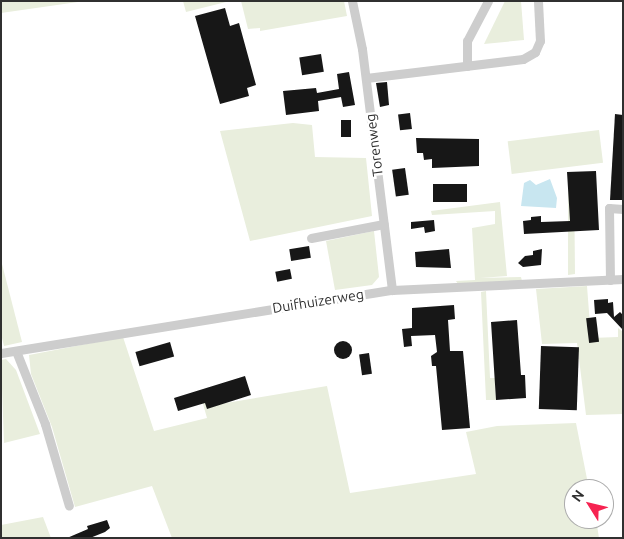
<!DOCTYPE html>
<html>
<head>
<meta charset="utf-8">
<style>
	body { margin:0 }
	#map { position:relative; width:624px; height:539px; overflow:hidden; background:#fff; font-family:Ubuntu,sans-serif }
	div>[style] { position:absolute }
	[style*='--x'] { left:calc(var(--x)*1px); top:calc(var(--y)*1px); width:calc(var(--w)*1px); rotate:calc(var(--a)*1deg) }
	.green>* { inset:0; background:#e9eedd; transform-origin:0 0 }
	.water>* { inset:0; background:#c8e6f0 }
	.building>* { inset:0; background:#171717; transform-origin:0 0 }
	.round { border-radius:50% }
	.minor>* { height:9px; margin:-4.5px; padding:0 4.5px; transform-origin:4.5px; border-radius:4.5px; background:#cdcdcd }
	span { translate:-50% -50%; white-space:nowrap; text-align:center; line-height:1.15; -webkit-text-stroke:5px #fff; paint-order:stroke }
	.street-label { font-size:14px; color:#303030 }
	.frame { position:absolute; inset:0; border:2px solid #303030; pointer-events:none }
	.north { position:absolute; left:564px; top:479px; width:50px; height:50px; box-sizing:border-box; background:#fff; border:1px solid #acacac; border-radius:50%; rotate:306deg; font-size:14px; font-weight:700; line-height:20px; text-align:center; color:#303030 }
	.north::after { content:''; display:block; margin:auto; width:18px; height:22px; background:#f62351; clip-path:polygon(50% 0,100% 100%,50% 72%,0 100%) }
</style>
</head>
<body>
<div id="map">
	<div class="green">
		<div style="clip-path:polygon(1px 1px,85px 1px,1px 13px)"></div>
		<div style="clip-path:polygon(183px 1px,230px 1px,186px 12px)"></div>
		<div style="clip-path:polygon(241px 1px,344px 1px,347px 16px,260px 31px,260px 28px,248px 29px)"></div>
		<div style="clip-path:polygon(505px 1px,521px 1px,524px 40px,484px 44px)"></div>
		<div style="clip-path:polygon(293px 123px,312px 125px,315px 157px,366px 158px,372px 216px,250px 241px,220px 131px)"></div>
		<div style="left:599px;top:130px;width:33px;height:92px;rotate:83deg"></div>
		<div style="clip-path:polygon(574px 174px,575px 274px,568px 275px,568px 175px)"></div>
		<div style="clip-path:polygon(500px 202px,507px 276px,480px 278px,521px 277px,522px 281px,458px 284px,456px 281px,475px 280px,472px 228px,495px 224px,495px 211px,432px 215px,431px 211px)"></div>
		<div style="clip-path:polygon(374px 231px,379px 277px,372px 285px,335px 290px,326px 241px)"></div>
		<div style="clip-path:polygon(1px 260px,22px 342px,4px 346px,1px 334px)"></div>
		<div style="clip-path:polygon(587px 286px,591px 338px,618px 337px,618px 328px,623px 332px,623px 414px,586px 415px,577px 343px,542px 344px,536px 289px)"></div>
		<div style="clip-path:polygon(486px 291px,490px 378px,495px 378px,496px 400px,486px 400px,481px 292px)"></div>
		<div style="clip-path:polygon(123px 337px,154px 431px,207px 418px,201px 397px,220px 404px,327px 386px,350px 493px,476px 474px,466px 432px,497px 426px,576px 423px,589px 489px,574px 489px,574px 519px,596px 519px,599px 538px,172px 538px,152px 486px,75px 507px,52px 427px,31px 374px,29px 355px)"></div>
		<div style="clip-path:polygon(6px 359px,16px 370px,40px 434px,4px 443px,1px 360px)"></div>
		<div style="clip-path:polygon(43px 517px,51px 538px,1px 538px,1px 525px)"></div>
	</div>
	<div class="water">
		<div style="clip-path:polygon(550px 179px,557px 198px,556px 208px,521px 206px,524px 183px,530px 180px,536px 185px)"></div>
	</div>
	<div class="building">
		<div style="clip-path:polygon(225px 8px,230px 26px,239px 23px,256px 85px,247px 88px,249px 96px,220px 104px,195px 16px)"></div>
		<div style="left:321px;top:54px;width:18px;height:22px;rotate:81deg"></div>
		<div style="clip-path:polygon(349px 72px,355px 105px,343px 107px,341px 97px,318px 101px,319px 111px,286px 115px,283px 91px,316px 88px,317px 93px,339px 89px,337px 74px)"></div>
		<div style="clip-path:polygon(387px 82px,389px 105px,380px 107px,376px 83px)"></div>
		<div style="left:410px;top:113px;width:16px;height:12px;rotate:83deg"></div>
		<div style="clip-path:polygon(615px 114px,623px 115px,623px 200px,610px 200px)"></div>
		<div style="left:341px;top:120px;width:10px;height:17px"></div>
		<div style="clip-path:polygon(416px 138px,479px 139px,479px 166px,432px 168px,432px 159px,424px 160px,423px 153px,417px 153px)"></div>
		<div style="left:405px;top:168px;width:27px;height:13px;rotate:82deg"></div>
		<div style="clip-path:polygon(596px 171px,599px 230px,524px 234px,523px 221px,531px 220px,531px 217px,541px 216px,541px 222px,570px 221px,567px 172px)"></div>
		<div style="left:467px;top:184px;width:18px;height:34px;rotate:90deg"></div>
		<div style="clip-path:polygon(434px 220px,435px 231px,425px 233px,424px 227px,411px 229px,411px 222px)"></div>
		<div style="left:309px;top:246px;width:12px;height:20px;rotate:81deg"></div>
		<div style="clip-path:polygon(449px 249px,451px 268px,416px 267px,415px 252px)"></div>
		<div style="clip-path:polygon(542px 249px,541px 265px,523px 267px,518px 263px,525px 256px,533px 255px,533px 251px)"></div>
		<div style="left:290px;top:269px;width:10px;height:15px;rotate:79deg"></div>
		<div style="clip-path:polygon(608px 299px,608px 303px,613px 302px,614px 317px,620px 312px,623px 315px,623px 330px,607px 313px,595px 314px,594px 300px)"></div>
		<div style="clip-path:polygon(454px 305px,455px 319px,448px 320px,450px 351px,463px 351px,470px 428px,442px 430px,436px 366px,432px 366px,431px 356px,437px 352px,435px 335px,411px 336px,412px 346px,404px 347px,402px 329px,412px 328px,412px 308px)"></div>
		<div style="left:596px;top:317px;width:25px;height:10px;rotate:83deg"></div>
		<div style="clip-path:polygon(517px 320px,521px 375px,525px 375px,526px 398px,496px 400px,491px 322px)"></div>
		<div class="round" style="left:334px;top:341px;width:18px;height:18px"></div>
		<div style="left:170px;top:342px;width:15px;height:36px;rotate:74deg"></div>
		<div style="left:541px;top:346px;width:38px;height:63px;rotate:2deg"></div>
		<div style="left:369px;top:353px;width:21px;height:10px;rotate:82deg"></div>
		<div style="clip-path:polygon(245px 376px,251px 395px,207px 409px,205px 403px,178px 411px,174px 398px)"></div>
		<div style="clip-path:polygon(107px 520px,110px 528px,105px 532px,90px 538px,67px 538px,88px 529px,87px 526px)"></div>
	</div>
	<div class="minor">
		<div style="--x:352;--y:1;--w:49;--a:78.2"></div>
		<div style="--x:362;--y:49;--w:243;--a:82.9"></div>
		<div style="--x:467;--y:66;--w:25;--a:-90"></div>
		<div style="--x:467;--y:41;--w:45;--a:-62.3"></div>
		<div style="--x:366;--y:78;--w:158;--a:-6.9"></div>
		<div style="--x:523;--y:59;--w:14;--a:-30"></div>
		<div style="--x:535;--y:52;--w:12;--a:-66"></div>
		<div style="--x:540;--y:41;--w:40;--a:-92.9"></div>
		<div style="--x:311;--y:238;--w:74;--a:-10.9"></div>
		<div style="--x:610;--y:280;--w:72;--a:-90.8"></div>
		<div style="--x:609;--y:208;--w:14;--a:4"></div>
		<div style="--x:16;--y:351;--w:79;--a:68.3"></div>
		<div style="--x:45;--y:424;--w:85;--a:73.7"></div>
		<div style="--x:1;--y:353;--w:396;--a:-9.2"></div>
		<div style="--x:392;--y:290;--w:231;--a:-2.7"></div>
	</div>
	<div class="street-label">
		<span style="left:374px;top:145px;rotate:-97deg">Torenweg</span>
		<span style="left:318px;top:301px;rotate:-9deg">Duifhuizerweg</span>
	</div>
	<div class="frame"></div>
	<div class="north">N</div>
</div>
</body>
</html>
